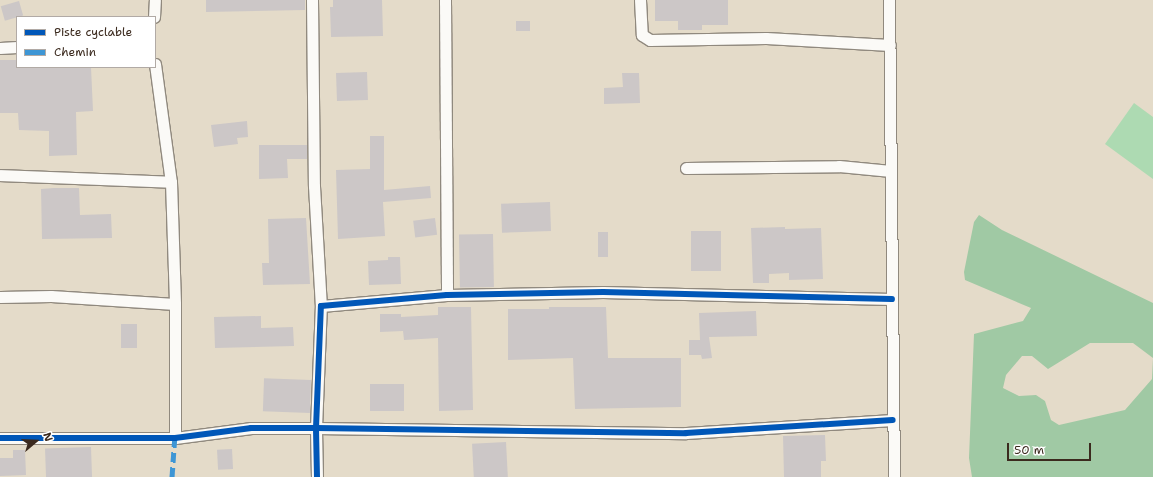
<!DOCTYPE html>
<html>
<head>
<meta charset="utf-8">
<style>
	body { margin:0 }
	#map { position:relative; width:1153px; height:477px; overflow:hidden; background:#e4dbc9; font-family:"Shantell Sans",sans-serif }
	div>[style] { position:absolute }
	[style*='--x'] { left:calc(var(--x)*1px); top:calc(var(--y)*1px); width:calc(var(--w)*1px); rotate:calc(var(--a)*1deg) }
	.green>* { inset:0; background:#addab2 }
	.forest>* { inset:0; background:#a0c9a4 }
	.building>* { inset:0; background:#ccc7c7; transform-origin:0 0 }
	.roads { filter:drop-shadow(1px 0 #90897e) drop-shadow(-1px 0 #90897e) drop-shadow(0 1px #90897e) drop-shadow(0 -1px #90897e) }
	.minor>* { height:11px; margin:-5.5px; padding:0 5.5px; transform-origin:5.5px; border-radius:5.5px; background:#fbfaf7 }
	.quiet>* { height:5px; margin-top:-2.5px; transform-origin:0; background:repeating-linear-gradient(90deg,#3e96d5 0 10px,transparent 0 15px) }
	.cycleway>* { height:6px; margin:-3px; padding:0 3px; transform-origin:3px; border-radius:3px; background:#0057b8 }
	span { translate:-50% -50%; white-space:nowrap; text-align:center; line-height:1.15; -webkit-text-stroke:3px #fff; paint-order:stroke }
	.legend { position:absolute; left:16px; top:16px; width:140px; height:52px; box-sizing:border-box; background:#fff; border:1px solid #b1aaa5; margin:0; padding:5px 7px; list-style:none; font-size:12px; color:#3b2a1e }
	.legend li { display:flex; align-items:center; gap:8px; height:20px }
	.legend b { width:20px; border:1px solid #b1aaa5 }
	.north { position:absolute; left:16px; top:421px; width:40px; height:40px; -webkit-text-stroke:3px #fff; paint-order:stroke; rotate:71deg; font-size:11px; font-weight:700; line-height:16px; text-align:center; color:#3b2a1e }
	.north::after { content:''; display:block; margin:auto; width:14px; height:18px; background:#3b2a1e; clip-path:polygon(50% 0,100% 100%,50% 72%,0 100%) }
	.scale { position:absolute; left:1007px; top:443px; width:84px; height:18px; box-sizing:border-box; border:2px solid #3b2a1e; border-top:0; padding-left:5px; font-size:12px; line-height:14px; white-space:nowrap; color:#3b2a1e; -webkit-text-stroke:3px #fff; paint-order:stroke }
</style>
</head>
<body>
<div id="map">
	<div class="green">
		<div style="clip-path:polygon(1134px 103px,1153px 117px,1153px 179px,1105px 144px)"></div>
	</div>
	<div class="forest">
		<div style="clip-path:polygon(evenodd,979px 215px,1002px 230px,1153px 303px,1153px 477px,972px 477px,969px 458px,974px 334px,1023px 321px,1031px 308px,965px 280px,964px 272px,974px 222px,979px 215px,1090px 343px,1133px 343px,1153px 358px,1152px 379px,1125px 410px,1059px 425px,1051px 420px,1045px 401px,1036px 395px,1019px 396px,1003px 388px,1006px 375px,1022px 356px,1032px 356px,1048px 369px,1090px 343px)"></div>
	</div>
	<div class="building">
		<div style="clip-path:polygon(206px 0,305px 0,305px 10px,206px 12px)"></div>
		<div style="clip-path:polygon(333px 0,382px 0,383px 36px,331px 37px,330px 7px,333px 7px)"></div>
		<div style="clip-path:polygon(655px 0,728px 0,728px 25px,702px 25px,702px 30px,678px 30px,678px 21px,655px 21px)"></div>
		<div style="left:19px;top:1px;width:15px;height:19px;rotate:74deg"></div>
		<div style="left:516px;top:21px;width:14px;height:10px"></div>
		<div style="clip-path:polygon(0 60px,17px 60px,17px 67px,91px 67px,93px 111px,76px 112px,77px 155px,49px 156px,49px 131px,19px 130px,18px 113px,0 113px)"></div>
		<div style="left:367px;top:72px;width:28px;height:31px;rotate:88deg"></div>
		<div style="clip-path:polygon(622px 73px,639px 73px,640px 103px,604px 104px,604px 88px,623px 87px)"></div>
		<div style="clip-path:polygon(247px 121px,248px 137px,237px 138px,238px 144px,214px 147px,211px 125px)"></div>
		<div style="clip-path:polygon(370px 136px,384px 136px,384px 190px,430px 186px,431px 198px,383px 202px,385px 236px,338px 239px,336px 170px,370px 169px)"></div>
		<div style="clip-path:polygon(259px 145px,307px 145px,307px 159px,287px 159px,288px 178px,259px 179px)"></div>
		<div style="clip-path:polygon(54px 188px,79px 188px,80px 215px,111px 214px,112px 238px,42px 239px,41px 189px)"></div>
		<div style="left:550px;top:202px;width:29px;height:49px;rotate:88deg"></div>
		<div style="clip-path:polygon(306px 218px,310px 284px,263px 285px,262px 263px,269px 263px,268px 219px)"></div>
		<div style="left:435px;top:218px;width:17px;height:22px;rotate:83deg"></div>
		<div style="clip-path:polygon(785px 227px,785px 229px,821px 228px,823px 279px,789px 280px,789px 273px,769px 274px,769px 283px,753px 283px,751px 228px)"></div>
		<div style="left:691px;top:231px;width:30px;height:40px"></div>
		<div style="left:598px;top:232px;width:10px;height:25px"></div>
		<div style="left:493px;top:234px;width:53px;height:34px;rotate:89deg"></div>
		<div style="clip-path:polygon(388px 257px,400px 257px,401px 284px,369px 285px,368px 261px,388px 260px)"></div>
		<div style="clip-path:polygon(438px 307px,471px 307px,473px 410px,439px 411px,438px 338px,404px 340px,403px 331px,380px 332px,380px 314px,401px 314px,401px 317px,438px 315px)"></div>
		<div style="clip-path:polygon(549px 307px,606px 307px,608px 358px,681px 358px,681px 407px,575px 409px,573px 358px,508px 360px,508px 309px,549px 309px)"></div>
		<div style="clip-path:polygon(756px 311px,757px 336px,709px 337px,712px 358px,702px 359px,701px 355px,689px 355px,689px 340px,700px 340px,699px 313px)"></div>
		<div style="clip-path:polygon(261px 316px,261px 328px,293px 327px,294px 346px,215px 348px,214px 317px)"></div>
		<div style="left:121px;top:324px;width:16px;height:24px"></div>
		<div style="left:311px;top:380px;width:33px;height:47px;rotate:92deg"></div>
		<div style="left:370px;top:384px;width:34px;height:27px"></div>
		<div style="clip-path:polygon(825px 435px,826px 461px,821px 461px,821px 477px,784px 477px,783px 436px)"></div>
		<div style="left:506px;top:442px;width:35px;height:34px;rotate:87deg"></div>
		<div style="left:91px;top:447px;width:30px;height:46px;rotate:88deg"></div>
		<div style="left:232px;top:449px;width:20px;height:15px;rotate:87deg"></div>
		<div style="clip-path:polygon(13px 450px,25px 450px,26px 475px,0 476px,0 458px,13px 458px)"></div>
	</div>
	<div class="roads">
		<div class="minor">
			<div style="--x:312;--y:0;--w:186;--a:89.4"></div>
			<div style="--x:314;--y:186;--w:120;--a:86.7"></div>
			<div style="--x:445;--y:0;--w:295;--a:89.6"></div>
			<div style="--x:640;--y:0;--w:35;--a:87"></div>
			<div style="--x:642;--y:35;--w:9;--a:32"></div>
			<div style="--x:650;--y:40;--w:116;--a:-1"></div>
			<div style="--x:766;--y:38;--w:124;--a:3.2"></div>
			<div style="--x:889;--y:0;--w:477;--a:89.4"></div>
			<div style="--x:154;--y:17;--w:17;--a:-87"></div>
			<div style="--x:0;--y:48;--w:17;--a:-3"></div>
			<div style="--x:155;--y:64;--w:119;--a:82.3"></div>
			<div style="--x:171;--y:182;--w:122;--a:88.1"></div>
			<div style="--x:175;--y:304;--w:134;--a:90"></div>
			<div style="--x:686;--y:168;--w:153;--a:-0.7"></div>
			<div style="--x:839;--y:166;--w:52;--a:5.5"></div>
			<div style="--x:0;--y:175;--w:171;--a:2.3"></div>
			<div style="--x:0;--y:297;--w:51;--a:-1.1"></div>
			<div style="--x:51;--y:296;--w:124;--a:3.7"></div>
			<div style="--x:0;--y:438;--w:175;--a:0"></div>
			<div style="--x:175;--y:438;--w:77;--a:-7.5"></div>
			<div style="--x:251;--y:428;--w:65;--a:0"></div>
			<div style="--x:316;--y:428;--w:370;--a:0.8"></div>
			<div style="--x:686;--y:433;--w:207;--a:-3.6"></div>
			<div style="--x:317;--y:477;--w:49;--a:-91.2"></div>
			<div style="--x:316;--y:428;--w:122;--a:-87.7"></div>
			<div style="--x:321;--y:306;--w:126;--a:-5"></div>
			<div style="--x:447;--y:295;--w:156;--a:-1.1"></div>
			<div style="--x:603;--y:292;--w:289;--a:1.4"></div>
		</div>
	</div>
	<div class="quiet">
		<div style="--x:172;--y:477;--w:39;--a:-86"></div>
	</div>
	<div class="cycleway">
		<div style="--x:0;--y:438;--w:175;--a:0"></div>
		<div style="--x:175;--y:438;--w:77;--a:-7.5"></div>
		<div style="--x:251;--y:428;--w:65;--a:0"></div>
		<div style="--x:316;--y:428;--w:370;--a:0.8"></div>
		<div style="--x:686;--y:433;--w:207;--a:-3.6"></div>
		<div style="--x:317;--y:477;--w:49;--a:-91.2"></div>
		<div style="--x:316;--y:428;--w:122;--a:-87.7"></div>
		<div style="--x:321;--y:306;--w:126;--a:-5"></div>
		<div style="--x:447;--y:295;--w:156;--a:-1.1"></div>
		<div style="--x:603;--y:292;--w:289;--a:1.4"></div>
	</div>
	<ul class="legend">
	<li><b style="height:5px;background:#0057b8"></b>Piste cyclable</li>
	<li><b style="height:5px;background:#3e96d5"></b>Chemin</li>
	</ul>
	<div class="north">N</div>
	<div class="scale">50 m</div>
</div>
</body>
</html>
